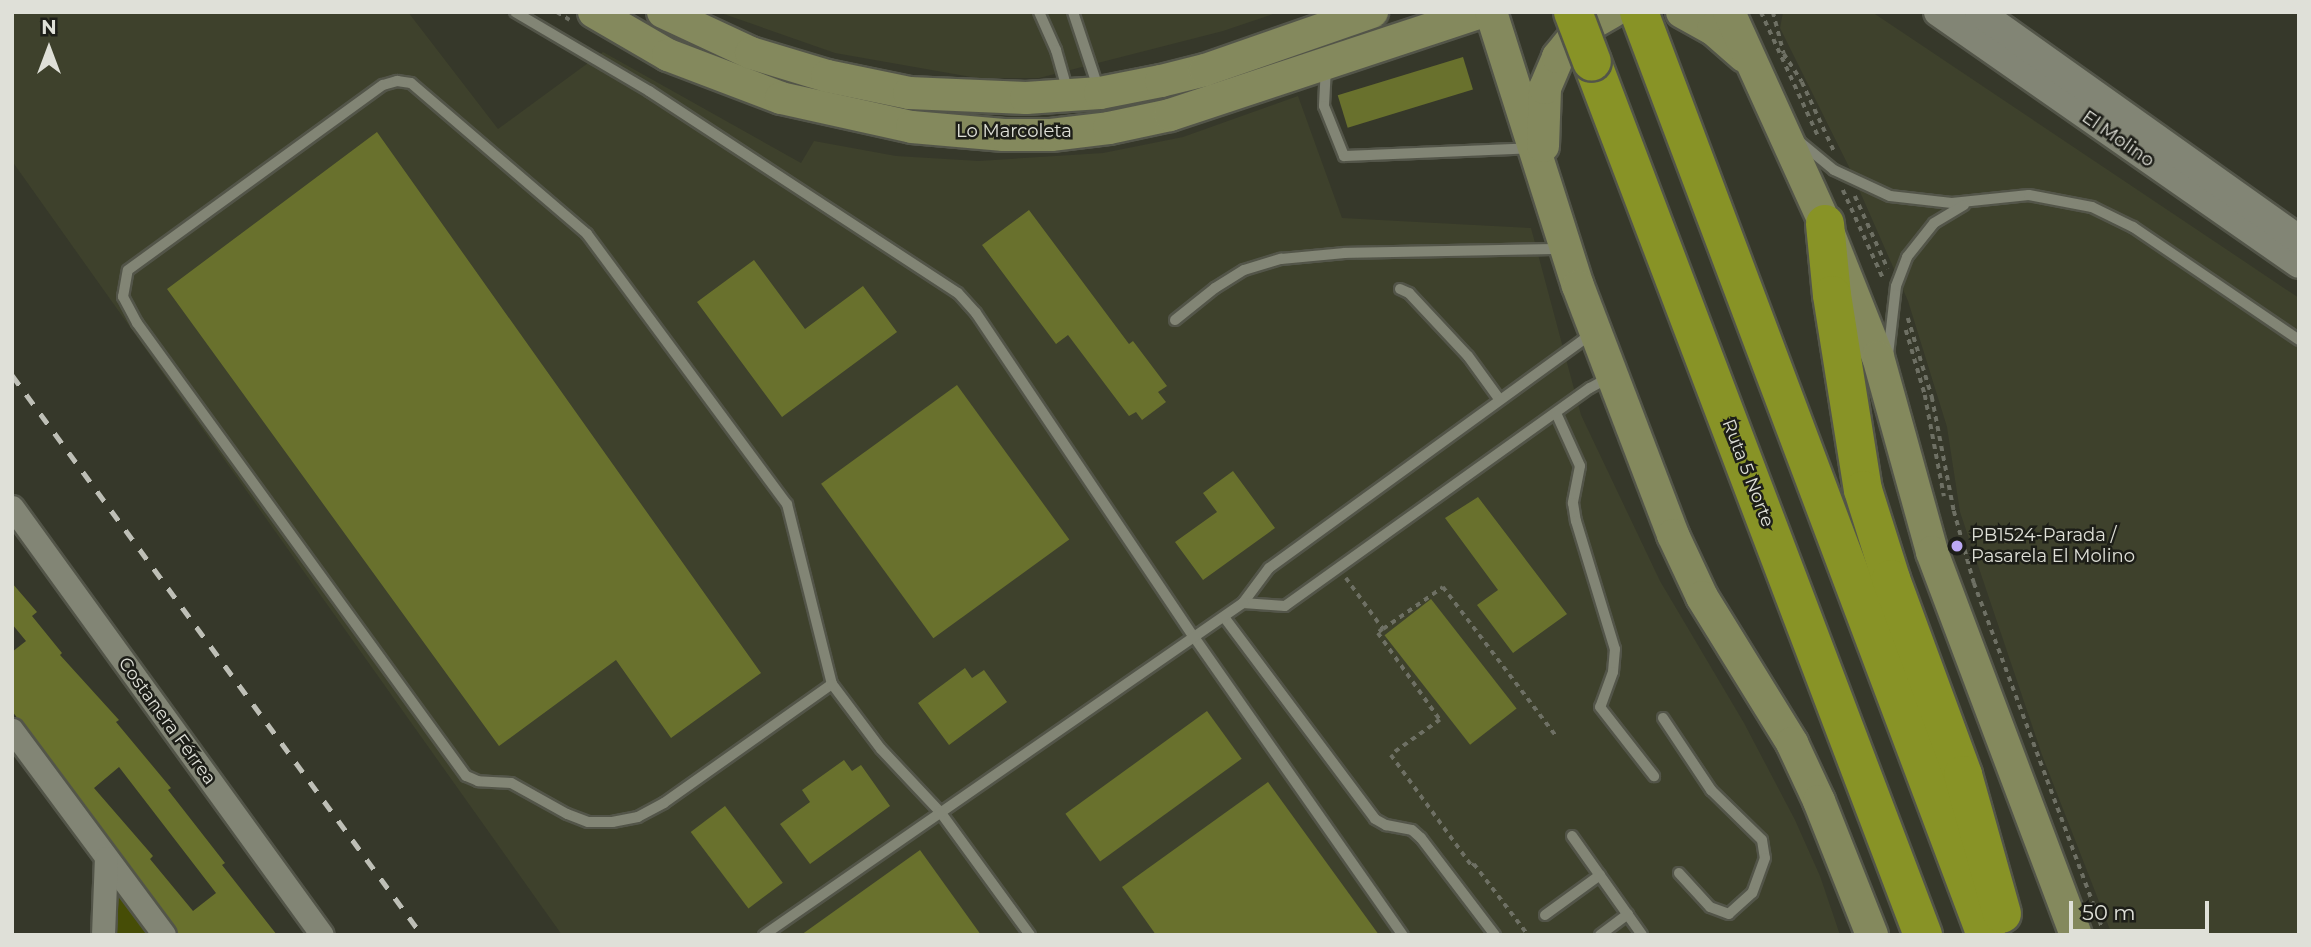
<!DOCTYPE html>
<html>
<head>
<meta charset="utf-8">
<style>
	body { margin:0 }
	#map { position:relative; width:2311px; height:947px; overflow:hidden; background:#36382a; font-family:Montserrat,sans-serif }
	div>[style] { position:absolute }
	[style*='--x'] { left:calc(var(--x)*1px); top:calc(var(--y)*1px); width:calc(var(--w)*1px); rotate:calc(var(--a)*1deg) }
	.built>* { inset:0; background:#3e412c }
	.green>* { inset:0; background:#464d06 }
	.building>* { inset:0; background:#69712d; transform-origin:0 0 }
	.path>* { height:3.5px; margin-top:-1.75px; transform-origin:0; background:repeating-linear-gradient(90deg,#6e7064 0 5px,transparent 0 10px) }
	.roads { filter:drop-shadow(2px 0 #535549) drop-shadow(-2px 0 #535549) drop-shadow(0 2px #535549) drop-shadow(0 -2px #535549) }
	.service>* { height:10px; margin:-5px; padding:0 5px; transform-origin:5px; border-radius:5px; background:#828575 }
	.minor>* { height:23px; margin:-11.5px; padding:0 11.5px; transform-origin:11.5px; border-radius:11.5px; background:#828575 }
	.tertiary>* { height:28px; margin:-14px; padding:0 14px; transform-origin:14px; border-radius:14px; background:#828575 }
	.secondary>* { height:32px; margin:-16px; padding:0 16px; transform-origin:16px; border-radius:16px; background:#84895d }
	.motorway>* { height:38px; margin:-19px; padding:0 19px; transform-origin:19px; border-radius:19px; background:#889326 }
	.rail>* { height:5px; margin-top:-2.5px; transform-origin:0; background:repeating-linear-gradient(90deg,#bebfb6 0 12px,transparent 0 24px) }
	.bridges { filter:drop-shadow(2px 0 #535549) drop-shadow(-2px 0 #535549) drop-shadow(0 2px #535549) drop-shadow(0 -2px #535549) }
	.motorway-bridge>* { height:38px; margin:-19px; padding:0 19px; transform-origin:19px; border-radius:19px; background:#889326 }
	.dots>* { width:19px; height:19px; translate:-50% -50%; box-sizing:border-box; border:4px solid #1d1e18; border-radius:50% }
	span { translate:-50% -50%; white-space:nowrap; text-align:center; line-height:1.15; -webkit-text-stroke:5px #1d1e18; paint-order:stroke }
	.street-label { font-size:18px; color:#dfe0d8 }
	.poi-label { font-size:18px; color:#dfe0d8 }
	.left { translate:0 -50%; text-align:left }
	.frame { position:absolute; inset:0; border:14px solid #dfe0d8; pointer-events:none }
	.north { position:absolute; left:14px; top:14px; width:70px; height:70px; -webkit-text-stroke:5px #1d1e18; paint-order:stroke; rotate:0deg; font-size:19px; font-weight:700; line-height:28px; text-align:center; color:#dfe0d8 }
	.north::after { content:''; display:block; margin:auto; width:24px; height:32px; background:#dfe0d8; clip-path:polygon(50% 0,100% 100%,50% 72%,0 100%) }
	.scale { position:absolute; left:2069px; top:901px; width:140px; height:32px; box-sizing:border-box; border:4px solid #dfe0d8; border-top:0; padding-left:9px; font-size:21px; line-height:24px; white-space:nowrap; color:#dfe0d8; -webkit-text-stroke:5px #1d1e18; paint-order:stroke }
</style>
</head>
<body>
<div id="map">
	<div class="built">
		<div style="clip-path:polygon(12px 12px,408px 12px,498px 129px,603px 52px,801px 163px,814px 141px,896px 156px,979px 161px,1103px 153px,1183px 137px,1298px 96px,1342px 218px,1531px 228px,1581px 415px,1660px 581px,1744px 723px,1795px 820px,1820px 876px,1840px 935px,562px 935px,12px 161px)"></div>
		<div style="clip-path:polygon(718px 12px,1279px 12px,1223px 31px,1039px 78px,977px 78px,835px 53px)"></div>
		<div style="clip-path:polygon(1783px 12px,1872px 12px,2299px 298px,2299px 935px,2112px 935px,2042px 755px,1960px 512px,1947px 427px,1908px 301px,1850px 169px,1780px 28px)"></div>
	</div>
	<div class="green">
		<div style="clip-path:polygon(107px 895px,125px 896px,154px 935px,104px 935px)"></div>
	</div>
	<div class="building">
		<div style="left:1463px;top:57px;width:34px;height:131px;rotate:73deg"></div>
		<div style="clip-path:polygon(377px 132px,761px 673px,671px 738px,616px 660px,499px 746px,167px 289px)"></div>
		<div style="clip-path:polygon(1029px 210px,1129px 344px,1133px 341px,1167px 386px,1158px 392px,1166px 402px,1142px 420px,1136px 412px,1129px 416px,1068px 335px,1056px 344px,982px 245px)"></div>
		<div style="clip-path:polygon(754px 260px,805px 329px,863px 286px,897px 332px,782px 417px,697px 302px)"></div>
		<div style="left:957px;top:385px;width:191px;height:168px;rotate:54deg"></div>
		<div style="clip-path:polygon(1233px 471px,1275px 528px,1203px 580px,1175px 542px,1217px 512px,1203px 493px)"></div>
		<div style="clip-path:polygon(1478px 497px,1567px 614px,1513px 653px,1477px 605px,1498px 590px,1445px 518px)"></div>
		<div style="clip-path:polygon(evenodd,12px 583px,37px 612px,32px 616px,62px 653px,60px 655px,119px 720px,116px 722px,171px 788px,168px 790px,225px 863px,222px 865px,277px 935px,178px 935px,175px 927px,12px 711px,12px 652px,26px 641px,12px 624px,12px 583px,119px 767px,216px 893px,193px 911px,150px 859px,153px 856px,94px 788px,119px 767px)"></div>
		<div style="left:1431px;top:599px;width:139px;height:59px;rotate:52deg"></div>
		<div style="clip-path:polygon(965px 668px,972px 678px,984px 670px,1007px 702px,949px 745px,918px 703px)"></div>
		<div style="left:1207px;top:711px;width:59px;height:175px;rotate:54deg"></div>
		<div style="clip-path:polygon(844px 760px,852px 771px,861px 765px,890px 806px,810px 864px,780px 824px,810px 802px,802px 790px)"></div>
		<div style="clip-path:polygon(1268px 782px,1379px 935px,1156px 935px,1122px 887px)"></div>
		<div style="left:725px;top:806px;width:96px;height:43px;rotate:53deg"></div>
		<div style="clip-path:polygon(920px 850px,981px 935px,801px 935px)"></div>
	</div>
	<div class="path">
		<div style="--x:557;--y:12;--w:15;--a:32"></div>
		<div style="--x:1761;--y:12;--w:139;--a:65.3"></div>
		<div style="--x:1773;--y:12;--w:43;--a:75.3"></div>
		<div style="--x:1784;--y:54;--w:33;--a:57"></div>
		<div style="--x:1802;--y:82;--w:76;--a:65.1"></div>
		<div style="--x:1843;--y:190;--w:97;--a:65.6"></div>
		<div style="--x:1855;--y:196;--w:80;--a:65.7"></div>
		<div style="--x:1908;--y:318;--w:83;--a:73.1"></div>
		<div style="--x:1932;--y:397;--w:116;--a:79.1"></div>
		<div style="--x:1954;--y:511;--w:75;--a:74.5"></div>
		<div style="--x:1974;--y:583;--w:376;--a:69.6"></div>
		<div style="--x:1906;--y:330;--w:68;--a:73.7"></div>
		<div style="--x:1925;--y:395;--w:103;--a:79.3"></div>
		<div style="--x:1346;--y:578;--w:63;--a:54"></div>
		<div style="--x:1383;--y:629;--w:6;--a:141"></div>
		<div style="--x:1378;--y:633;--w:107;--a:54.5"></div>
		<div style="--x:1440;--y:720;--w:60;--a:144.5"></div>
		<div style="--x:1391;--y:755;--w:137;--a:53.9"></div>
		<div style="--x:1472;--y:866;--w:3;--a:-45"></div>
		<div style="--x:1474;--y:864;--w:89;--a:52.7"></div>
		<div style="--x:1383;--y:629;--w:73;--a:-35"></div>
		<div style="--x:1443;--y:587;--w:187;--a:52.8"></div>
	</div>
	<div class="roads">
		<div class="service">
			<div style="--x:515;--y:12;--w:156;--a:30.5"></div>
			<div style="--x:649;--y:91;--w:369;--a:33.2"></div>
			<div style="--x:958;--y:293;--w:27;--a:48"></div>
			<div style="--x:976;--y:313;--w:391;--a:56.1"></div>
			<div style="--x:1194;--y:637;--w:364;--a:55"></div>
			<div style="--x:1039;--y:12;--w:42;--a:65.9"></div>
			<div style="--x:1056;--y:50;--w:44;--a:74.1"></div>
			<div style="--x:1073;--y:12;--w:82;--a:71.6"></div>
			<div style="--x:1326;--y:67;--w:39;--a:93"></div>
			<div style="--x:1324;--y:106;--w:54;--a:68.2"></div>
			<div style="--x:1344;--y:156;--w:188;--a:-2.4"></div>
			<div style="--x:1800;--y:142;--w:44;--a:39.5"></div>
			<div style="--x:1834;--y:170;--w:62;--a:24.9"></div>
			<div style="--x:1890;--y:196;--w:62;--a:6.4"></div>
			<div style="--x:1952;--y:203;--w:77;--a:-5.9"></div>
			<div style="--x:2029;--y:195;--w:64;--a:10.8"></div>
			<div style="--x:2092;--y:207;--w:46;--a:26"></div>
			<div style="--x:2133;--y:227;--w:201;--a:34.2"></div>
			<div style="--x:1400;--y:289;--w:10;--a:24"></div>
			<div style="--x:1409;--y:293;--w:86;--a:46.9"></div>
			<div style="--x:1468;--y:356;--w:54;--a:54"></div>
			<div style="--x:1175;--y:320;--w:51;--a:-38.7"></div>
			<div style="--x:1215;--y:288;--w:34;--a:-32"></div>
			<div style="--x:1244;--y:270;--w:39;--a:-17"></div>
			<div style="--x:1281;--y:259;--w:64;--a:-5.4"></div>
			<div style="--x:1345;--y:253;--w:217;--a:-1.1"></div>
			<div style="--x:1594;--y:338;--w:11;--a:170"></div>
			<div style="--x:1583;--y:340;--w:388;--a:144"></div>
			<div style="--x:1269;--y:568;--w:44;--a:126.6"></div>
			<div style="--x:1243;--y:603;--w:42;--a:4.1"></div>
			<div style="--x:1285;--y:606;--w:375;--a:-35.6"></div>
			<div style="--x:1590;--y:388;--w:23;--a:-29"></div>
			<div style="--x:1888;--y:355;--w:69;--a:-83.4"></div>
			<div style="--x:1896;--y:286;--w:31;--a:-69"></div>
			<div style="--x:1907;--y:257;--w:43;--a:-51.5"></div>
			<div style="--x:1934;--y:223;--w:35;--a:-31"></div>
			<div style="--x:1556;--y:413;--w:58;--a:65.6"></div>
			<div style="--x:1580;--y:466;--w:38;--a:101"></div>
			<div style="--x:1573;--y:503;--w:18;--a:81"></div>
			<div style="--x:1576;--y:521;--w:134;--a:73.1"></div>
			<div style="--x:1615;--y:649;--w:23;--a:95"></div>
			<div style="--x:1613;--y:672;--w:37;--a:110"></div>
			<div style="--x:1600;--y:707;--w:88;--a:52"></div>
			<div style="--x:1224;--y:617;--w:252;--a:53.2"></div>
			<div style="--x:1375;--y:819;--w:13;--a:29"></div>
			<div style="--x:1386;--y:825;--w:26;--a:11"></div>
			<div style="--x:1412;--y:830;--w:12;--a:42"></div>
			<div style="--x:1421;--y:838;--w:122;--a:52.7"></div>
			<div style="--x:832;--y:684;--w:206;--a:144.7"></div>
			<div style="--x:664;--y:803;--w:30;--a:152"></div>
			<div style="--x:638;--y:817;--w:25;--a:169"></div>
			<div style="--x:613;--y:822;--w:25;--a:180"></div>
			<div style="--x:588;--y:822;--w:22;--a:-159"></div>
			<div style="--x:567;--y:814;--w:64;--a:-151"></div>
			<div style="--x:511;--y:783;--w:33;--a:-177"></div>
			<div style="--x:478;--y:781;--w:13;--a:-157"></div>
			<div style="--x:466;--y:776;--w:560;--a:-125.99"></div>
			<div style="--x:137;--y:323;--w:30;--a:-118"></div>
			<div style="--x:123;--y:297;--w:27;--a:-80"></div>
			<div style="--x:128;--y:270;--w:315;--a:-36"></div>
			<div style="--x:383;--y:85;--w:15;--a:-16"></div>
			<div style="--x:397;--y:81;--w:14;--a:8"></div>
			<div style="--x:411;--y:83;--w:232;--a:40.6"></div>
			<div style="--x:587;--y:234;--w:336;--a:53.5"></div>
			<div style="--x:787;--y:504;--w:186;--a:76"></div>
			<div style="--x:832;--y:684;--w:81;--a:53"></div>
			<div style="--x:881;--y:749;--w:88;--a:46.8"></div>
			<div style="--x:941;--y:813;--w:151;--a:53.9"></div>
			<div style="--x:1663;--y:718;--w:87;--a:56.3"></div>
			<div style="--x:1711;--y:790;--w:71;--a:44.4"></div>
			<div style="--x:1762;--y:840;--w:18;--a:81"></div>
			<div style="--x:1765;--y:858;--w:37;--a:110"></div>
			<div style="--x:1752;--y:893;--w:31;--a:138"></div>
			<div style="--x:1729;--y:914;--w:20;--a:-160"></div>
			<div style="--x:1710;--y:907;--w:46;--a:-132.4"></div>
			<div style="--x:1572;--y:836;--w:121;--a:54.7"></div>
			<div style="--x:1545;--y:915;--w:68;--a:-36"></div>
			<div style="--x:764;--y:935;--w:583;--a:-34.73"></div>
			<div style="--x:1600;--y:935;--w:35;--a:-37"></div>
		</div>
		<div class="minor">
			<div style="--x:12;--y:507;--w:528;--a:54.08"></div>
			<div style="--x:12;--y:730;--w:255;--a:53.4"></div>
			<div style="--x:103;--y:935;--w:77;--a:-87.8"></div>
		</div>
		<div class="tertiary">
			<div style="--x:1938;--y:12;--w:440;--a:34.9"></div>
			<div style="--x:1979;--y:12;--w:392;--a:35.4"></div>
		</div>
		<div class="secondary">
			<div style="--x:594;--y:12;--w:86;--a:30.2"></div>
			<div style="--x:668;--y:55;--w:121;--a:20.8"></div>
			<div style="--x:781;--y:98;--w:134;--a:12.5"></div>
			<div style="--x:912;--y:127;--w:92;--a:5"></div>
			<div style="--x:1004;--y:135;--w:47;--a:0"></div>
			<div style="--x:1051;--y:135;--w:58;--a:-6.9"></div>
			<div style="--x:1109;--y:128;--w:62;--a:-12"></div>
			<div style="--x:1170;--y:115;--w:329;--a:-18.3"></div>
			<div style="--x:663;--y:12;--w:97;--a:25"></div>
			<div style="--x:751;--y:53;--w:79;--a:16.8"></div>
			<div style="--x:827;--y:76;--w:84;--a:11.7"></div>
			<div style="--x:909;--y:93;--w:117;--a:2.4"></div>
			<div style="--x:1026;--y:98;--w:74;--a:-3.9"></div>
			<div style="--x:1100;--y:93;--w:62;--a:-11.1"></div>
			<div style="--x:1161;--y:81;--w:45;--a:-14"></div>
			<div style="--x:1205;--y:70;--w:177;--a:-19.2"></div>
			<div style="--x:1491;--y:12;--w:287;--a:72.4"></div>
			<div style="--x:1578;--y:286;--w:267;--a:69.1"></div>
			<div style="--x:1673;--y:535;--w:68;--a:64.9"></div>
			<div style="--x:1702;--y:597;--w:172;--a:58.3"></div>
			<div style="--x:1792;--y:743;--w:64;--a:65"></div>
			<div style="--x:1819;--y:801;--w:144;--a:68.4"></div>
			<div style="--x:1682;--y:12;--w:35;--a:29"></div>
			<div style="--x:1713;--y:29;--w:41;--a:41.1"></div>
			<div style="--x:1729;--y:12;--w:233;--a:65.6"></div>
			<div style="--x:1825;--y:224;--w:143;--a:68.3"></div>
			<div style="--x:1878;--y:357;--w:202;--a:74.5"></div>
			<div style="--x:1932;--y:552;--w:409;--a:69.4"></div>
			<div style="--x:1543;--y:146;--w:58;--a:-88"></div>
			<div style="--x:1545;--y:88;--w:34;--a:-67"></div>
			<div style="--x:1558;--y:57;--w:33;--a:-51"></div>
			<div style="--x:1579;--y:31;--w:38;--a:-30"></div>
		</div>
		<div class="motorway">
			<div style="--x:1639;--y:12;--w:986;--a:69.4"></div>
			<div style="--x:1592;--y:62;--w:934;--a:69.24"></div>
			<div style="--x:1825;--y:224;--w:71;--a:84.4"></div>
			<div style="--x:1832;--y:295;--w:197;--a:81"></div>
			<div style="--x:1863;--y:490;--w:93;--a:72.5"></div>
			<div style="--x:1891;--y:579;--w:209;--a:69.8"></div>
			<div style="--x:1963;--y:775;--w:144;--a:74.3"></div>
		</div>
	</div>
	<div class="rail">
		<div style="--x:12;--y:375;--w:694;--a:53.79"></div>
	</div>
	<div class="bridges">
		<div class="motorway-bridge">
			<div style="--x:1573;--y:12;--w:53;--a:69.2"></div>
		</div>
	</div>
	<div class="dots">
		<div style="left:1957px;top:546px;background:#bca9f5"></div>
	</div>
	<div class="street-label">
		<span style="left:1014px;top:131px">Lo Marcoleta</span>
		<span style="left:2118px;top:139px;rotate:35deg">El Molino</span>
		<span style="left:1748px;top:473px;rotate:69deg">Ruta 5 Norte</span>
		<span style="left:167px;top:721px;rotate:54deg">Costanera Férrea</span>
	</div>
	<div class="poi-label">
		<span class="left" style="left:1971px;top:546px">PB1524-Parada /<br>Pasarela El Molino</span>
	</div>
	<div class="frame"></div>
	<div class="north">N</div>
	<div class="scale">50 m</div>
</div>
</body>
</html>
